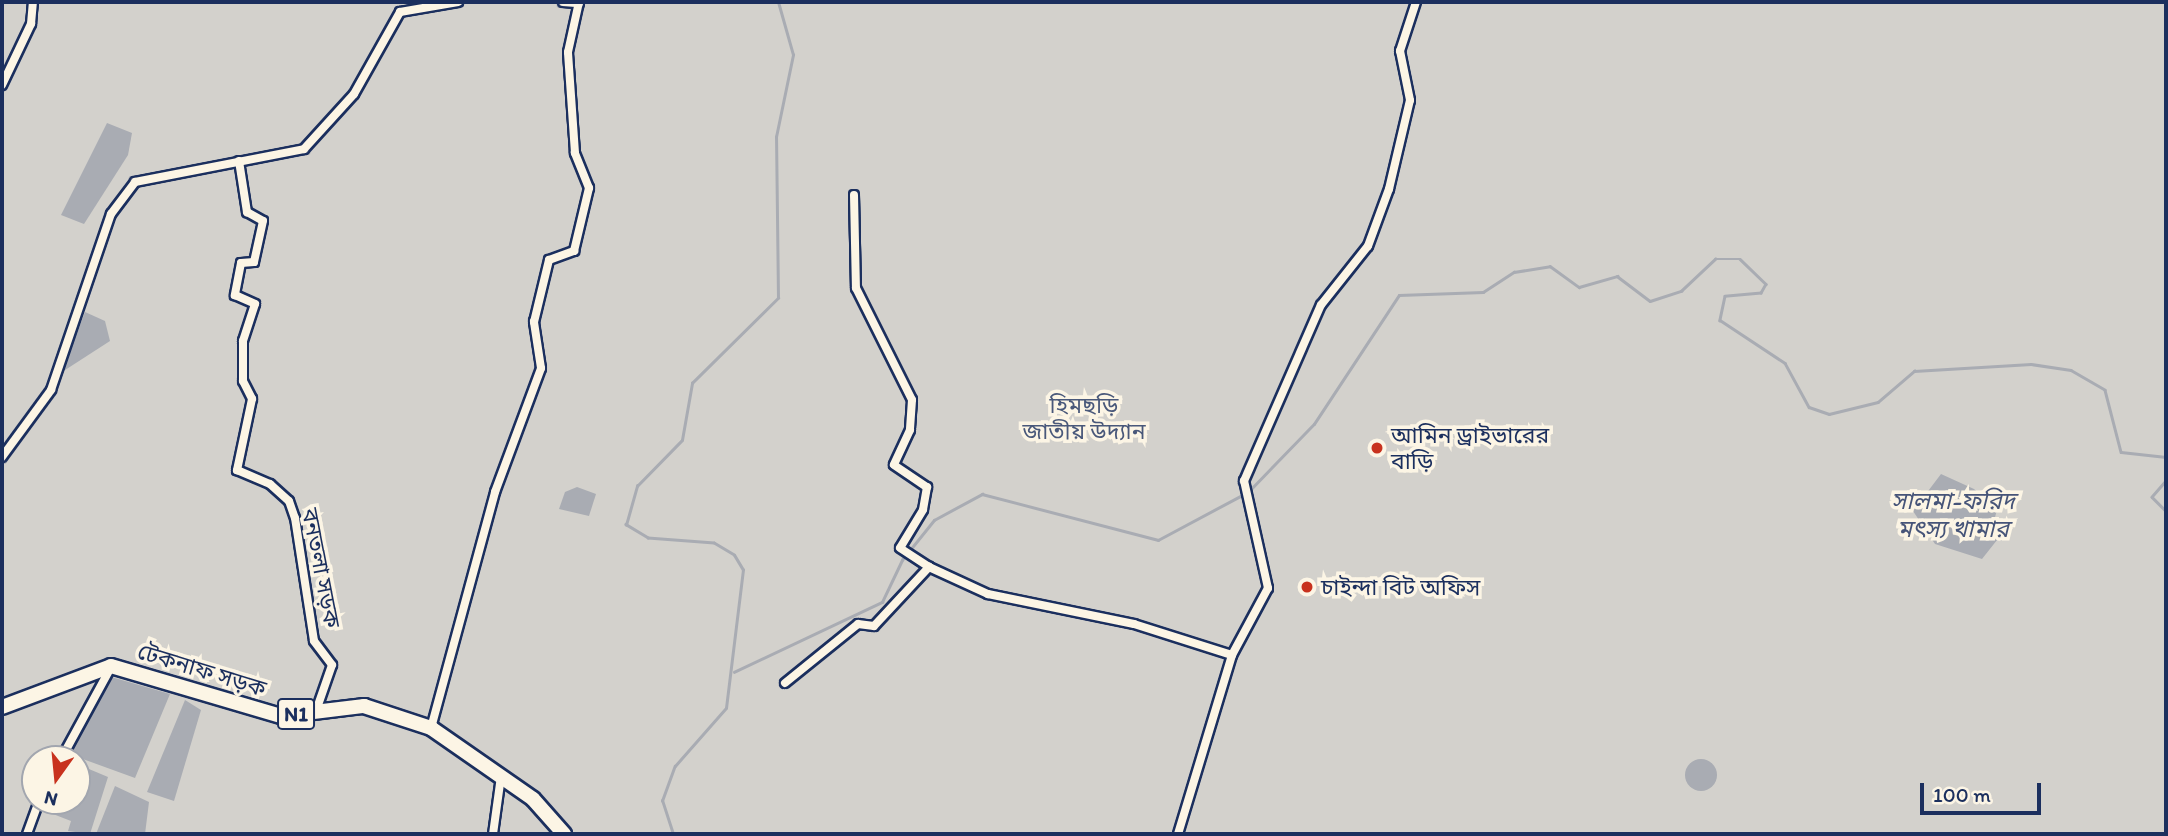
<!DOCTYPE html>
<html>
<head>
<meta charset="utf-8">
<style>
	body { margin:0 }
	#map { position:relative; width:2168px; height:836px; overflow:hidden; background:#f3ede0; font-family:Itim,"Noto Sans Bengali",sans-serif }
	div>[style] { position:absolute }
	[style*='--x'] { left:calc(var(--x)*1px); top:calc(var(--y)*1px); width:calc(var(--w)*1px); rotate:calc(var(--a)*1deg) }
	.green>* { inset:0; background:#d3d1cc }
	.water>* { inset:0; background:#a9acb3 }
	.round { border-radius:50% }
	.stream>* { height:2.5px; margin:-1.25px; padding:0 1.25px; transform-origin:1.25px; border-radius:1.25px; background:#a9acb3 }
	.roads { filter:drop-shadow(2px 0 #1b2f5e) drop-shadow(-2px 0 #1b2f5e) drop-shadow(0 2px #1b2f5e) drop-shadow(0 -2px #1b2f5e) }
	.street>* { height:8px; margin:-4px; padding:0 4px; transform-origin:4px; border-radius:4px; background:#fcf5e5 }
	.highway>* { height:14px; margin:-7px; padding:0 7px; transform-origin:7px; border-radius:7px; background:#fcf5e5 }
	.dots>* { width:19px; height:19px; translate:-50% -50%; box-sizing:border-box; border:4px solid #fcf5e5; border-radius:50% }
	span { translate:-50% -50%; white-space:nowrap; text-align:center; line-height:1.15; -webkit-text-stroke:7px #fcf5e5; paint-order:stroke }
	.shield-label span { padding:2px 5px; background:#fcf5e5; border:2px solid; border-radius:5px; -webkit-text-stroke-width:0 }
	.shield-label { font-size:21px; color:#1b2f5e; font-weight:700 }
	.park-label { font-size:23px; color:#49587a }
	.poi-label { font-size:23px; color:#1b2f5e }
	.left { translate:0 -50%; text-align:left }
	.street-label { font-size:23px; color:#1b2f5e }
	.water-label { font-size:24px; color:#465478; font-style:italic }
	.frame { position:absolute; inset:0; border:4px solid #1b2f5e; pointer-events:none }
	.north { position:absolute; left:21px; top:745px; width:70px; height:70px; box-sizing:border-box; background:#fcf5e5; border:2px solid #a2a6af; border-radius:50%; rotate:195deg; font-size:19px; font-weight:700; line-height:28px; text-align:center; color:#1b2f5e }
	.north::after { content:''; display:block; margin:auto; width:24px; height:32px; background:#c8321e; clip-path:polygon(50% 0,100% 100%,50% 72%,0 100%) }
	.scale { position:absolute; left:1920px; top:783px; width:121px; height:32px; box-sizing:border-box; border:4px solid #1b2f5e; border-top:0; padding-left:9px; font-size:21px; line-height:24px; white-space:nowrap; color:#1b2f5e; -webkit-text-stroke:5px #fcf5e5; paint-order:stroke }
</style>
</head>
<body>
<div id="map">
	<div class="green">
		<div style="clip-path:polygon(evenodd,2px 2px,2166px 2px,2166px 834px,2px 834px,2px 2px,35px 759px,77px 759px,77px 801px,35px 801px,35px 759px)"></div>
	</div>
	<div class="water">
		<div style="clip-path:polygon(107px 123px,132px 133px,128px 155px,84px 224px,61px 215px)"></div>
		<div style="clip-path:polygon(85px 312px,105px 321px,110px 341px,62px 372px)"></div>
		<div style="clip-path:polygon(1941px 474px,1974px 489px,1997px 510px,1992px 528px,2001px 535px,1982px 559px,1935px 544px,1913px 511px)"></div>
		<div style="clip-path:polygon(577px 487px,596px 494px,589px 516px,559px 509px,565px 492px)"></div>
		<div style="clip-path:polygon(108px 676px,170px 694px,135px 778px,69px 754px)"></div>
		<div style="clip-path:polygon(185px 700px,201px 710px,174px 801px,147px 792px)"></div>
		<div class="round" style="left:1685px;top:759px;width:32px;height:32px"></div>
		<div style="clip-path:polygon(77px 764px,108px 777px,90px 834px,68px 831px,71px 821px,40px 809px,44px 801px,77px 801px)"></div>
		<div style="clip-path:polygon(115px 786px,149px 802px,145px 834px,96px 834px)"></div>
	</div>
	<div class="stream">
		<div style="--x:2166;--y:481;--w:21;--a:131"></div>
		<div style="--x:2152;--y:497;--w:20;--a:45"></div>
		<div style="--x:1249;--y:491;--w:93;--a:-45.9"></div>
		<div style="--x:1314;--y:424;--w:154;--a:-56.6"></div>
		<div style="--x:1399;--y:295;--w:84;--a:-2"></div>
		<div style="--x:1483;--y:292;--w:37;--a:-33"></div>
		<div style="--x:1514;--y:272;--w:36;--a:-9"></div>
		<div style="--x:1550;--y:266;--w:36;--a:36"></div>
		<div style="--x:1579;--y:287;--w:40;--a:-16"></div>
		<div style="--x:1617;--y:276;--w:41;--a:37.1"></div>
		<div style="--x:1650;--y:301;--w:33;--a:-18"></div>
		<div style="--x:1681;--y:291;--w:47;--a:-43.3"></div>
		<div style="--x:1715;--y:259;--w:25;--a:0"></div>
		<div style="--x:1740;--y:259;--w:36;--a:44"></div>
		<div style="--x:1766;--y:284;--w:10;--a:119"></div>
		<div style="--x:1761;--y:293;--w:36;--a:175"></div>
		<div style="--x:1725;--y:296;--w:25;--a:102"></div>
		<div style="--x:1720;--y:320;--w:78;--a:33.5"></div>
		<div style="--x:1785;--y:363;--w:50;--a:61.4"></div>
		<div style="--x:1809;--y:407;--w:21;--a:19"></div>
		<div style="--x:1829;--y:414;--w:50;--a:-13.8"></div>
		<div style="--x:1878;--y:402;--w:48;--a:-40.7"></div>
		<div style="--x:1914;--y:371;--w:117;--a:-3.4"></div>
		<div style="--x:2031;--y:364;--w:40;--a:8.5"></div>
		<div style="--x:2071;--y:370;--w:39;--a:30"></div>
		<div style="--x:2105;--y:390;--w:64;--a:75.5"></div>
		<div style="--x:2121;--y:452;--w:45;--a:6.3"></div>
		<div style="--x:734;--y:672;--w:164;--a:-25.3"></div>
		<div style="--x:882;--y:602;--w:47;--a:-64.5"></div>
		<div style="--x:902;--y:560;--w:51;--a:-51.3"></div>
		<div style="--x:934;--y:520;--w:55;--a:-28.4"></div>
		<div style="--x:982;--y:494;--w:182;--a:14.6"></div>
		<div style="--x:1158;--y:540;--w:98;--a:-28.1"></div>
		<div style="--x:673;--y:834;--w:35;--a:-108"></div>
		<div style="--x:662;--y:801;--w:37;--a:-70"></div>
		<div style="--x:675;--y:766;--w:77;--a:-48.7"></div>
		<div style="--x:726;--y:708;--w:139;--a:-83"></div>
		<div style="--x:743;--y:570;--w:17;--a:-121"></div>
		<div style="--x:734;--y:555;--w:23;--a:-149"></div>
		<div style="--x:714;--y:543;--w:66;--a:-175.7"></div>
		<div style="--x:648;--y:538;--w:26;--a:-149"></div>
		<div style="--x:626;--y:525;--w:41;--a:-74.2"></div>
		<div style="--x:637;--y:486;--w:64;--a:-45.6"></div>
		<div style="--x:682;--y:440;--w:58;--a:-80"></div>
		<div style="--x:692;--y:383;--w:121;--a:-44.7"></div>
		<div style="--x:778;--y:298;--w:161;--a:-90.7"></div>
		<div style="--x:776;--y:137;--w:84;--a:-78.3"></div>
		<div style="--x:793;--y:55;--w:55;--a:-105.8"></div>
	</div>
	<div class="roads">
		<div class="street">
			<div style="--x:563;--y:2;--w:16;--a:4"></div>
			<div style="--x:2;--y:85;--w:68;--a:-64.6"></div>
			<div style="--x:31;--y:24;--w:22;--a:-85"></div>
			<div style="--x:239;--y:161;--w:52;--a:81.1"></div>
			<div style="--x:247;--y:212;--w:18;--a:29"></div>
			<div style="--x:263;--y:221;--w:42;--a:102.4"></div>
			<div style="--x:254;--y:262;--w:13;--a:176"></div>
			<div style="--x:241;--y:263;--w:33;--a:101"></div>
			<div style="--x:235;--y:295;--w:22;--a:24"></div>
			<div style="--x:255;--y:304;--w:39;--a:108"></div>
			<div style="--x:243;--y:341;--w:40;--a:90"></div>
			<div style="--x:243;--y:381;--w:20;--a:63"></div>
			<div style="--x:252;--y:399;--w:73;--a:101.9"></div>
			<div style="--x:237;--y:470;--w:36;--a:23"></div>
			<div style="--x:270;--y:484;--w:25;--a:42"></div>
			<div style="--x:289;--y:501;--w:18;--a:71"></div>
			<div style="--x:295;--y:518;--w:124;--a:81.2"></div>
			<div style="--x:314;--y:641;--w:30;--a:53"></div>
			<div style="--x:332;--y:665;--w:49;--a:109.2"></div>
			<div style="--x:854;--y:195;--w:93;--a:88.8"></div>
			<div style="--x:856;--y:288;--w:125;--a:63.4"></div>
			<div style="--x:912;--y:400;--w:30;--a:94"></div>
			<div style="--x:910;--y:430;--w:38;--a:115"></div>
			<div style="--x:894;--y:465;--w:40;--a:34"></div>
			<div style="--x:927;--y:487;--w:23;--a:100"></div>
			<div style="--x:923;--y:510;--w:44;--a:121.2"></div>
			<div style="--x:900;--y:548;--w:35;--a:33"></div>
			<div style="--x:2;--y:457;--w:83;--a:-53.8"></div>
			<div style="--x:51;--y:390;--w:186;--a:-71.2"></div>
			<div style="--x:111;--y:214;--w:40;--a:-53"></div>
			<div style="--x:135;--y:182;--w:172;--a:-11"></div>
			<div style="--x:304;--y:149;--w:74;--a:-47.7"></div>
			<div style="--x:354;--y:94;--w:94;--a:-60.7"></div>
			<div style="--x:400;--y:12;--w:59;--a:-9.8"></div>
			<div style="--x:785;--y:683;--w:94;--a:-38.9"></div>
			<div style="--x:858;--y:624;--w:16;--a:7"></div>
			<div style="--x:874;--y:626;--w:81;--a:-47"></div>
			<div style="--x:929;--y:567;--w:65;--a:24.6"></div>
			<div style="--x:988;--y:594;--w:149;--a:11.6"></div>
			<div style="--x:1134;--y:624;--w:103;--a:17.6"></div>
			<div style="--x:431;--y:728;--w:245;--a:-74.8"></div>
			<div style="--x:495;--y:492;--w:132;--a:-69.6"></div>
			<div style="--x:541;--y:368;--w:47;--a:-98.7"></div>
			<div style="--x:534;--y:322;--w:64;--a:-76.4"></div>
			<div style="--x:549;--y:260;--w:27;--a:-20"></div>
			<div style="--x:574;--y:251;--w:65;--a:-76.6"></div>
			<div style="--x:589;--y:188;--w:38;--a:-112"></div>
			<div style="--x:575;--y:153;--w:101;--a:-94"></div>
			<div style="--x:568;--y:52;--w:51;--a:-77.6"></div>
			<div style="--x:61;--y:759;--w:102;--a:-61.4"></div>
			<div style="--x:27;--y:834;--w:35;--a:-70"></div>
			<div style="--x:493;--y:834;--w:59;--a:-82.1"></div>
			<div style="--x:1178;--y:834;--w:187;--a:-73.2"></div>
			<div style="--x:1232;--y:655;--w:76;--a:-61.8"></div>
			<div style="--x:1268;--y:588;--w:110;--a:-102.6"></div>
			<div style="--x:1244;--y:481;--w:192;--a:-66.4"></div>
			<div style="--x:1321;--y:305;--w:75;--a:-51.5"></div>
			<div style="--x:1368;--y:246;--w:61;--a:-69.8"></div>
			<div style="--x:1389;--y:189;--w:91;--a:-76.7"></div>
			<div style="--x:1410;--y:100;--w:50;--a:-101.5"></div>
			<div style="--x:1400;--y:51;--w:52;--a:-71.9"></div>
		</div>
		<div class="highway">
			<div style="--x:2;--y:707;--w:116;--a:-20.6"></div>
			<div style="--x:111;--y:666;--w:177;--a:16.4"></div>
			<div style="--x:281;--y:716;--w:84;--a:-6.9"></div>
			<div style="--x:364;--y:706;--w:71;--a:18.2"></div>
			<div style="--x:431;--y:728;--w:124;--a:34.8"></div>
			<div style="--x:533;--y:799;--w:47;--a:48.5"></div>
		</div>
	</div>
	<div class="dots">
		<div style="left:1377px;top:448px;background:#c8321e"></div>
		<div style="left:1307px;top:587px;background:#c8321e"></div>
	</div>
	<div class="shield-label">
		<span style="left:296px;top:714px">N1</span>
	</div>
	<div class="park-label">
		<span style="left:1084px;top:418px">হিমছড়ি<br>জাতীয় উদ্যান</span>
	</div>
	<div class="poi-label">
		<span class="left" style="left:1391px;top:448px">আমিন ড্রাইভারের<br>বাড়ি</span>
		<span class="left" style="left:1321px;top:587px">চাইন্দা বিট অফিস</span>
	</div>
	<div class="street-label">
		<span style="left:321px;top:568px;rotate:79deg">বনতলা সড়ক</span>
		<span style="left:202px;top:670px;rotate:17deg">টেকনাফ সড়ক</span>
	</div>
	<div class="water-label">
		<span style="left:1953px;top:515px">সালমা-ফরিদ<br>মৎস্য খামার</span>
	</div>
	<div class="frame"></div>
	<div class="north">N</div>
	<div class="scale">100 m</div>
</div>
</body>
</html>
